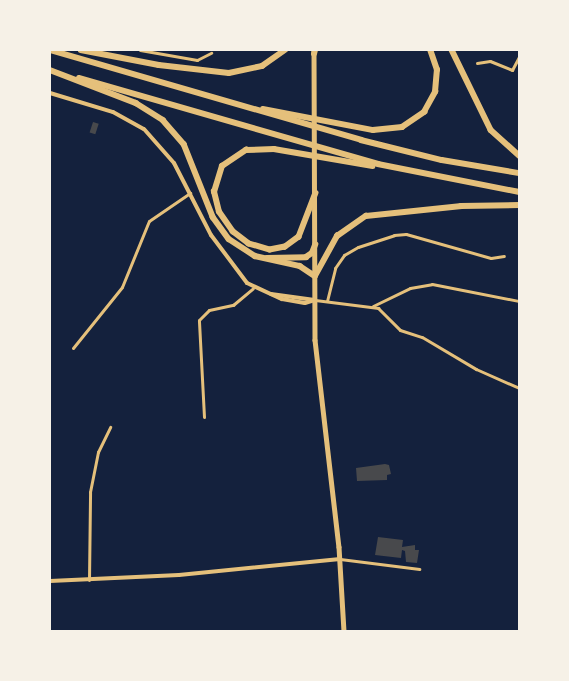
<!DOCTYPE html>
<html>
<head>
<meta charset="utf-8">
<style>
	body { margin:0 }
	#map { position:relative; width:569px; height:681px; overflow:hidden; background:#14213d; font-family:Lato,sans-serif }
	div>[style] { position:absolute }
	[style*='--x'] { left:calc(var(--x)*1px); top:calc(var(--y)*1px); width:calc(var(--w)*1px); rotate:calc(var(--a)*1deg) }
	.building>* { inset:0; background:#48494c; transform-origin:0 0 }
	.minor>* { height:3px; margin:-1.5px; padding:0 1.5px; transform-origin:1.5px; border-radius:1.5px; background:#e5c07b }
	.tertiary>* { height:4px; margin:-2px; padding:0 2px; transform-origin:2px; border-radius:2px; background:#e5c07b }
	.secondary>* { height:4.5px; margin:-2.25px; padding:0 2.25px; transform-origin:2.25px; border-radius:2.25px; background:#e5c07b }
	.motorway>* { height:5.5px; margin:-2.75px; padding:0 2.75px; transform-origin:2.75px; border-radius:2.75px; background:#e5c07b }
	span { translate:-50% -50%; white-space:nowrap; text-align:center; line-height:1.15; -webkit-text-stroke:4.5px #f6f1e7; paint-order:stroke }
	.frame { position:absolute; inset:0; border:51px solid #f6f1e7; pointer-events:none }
</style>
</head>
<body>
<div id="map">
	<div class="building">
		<div style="left:93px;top:122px;width:6px;height:11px;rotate:18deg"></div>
		<div style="clip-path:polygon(385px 464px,389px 465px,391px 474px,387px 475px,387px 480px,357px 481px,356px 468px)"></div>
		<div style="clip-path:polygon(378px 537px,403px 540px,402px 547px,415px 545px,415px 550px,419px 550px,417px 563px,406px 562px,405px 551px,402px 550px,401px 558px,375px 555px)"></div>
	</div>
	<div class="minor">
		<div style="--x:140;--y:50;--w:58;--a:10"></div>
		<div style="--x:197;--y:60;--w:16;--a:-27"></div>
		<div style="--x:477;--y:63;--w:13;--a:-9"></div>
		<div style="--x:490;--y:61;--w:24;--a:22"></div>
		<div style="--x:512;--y:70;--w:15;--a:-62"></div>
		<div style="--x:315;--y:300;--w:64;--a:7.2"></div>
		<div style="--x:378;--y:308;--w:31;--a:45"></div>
		<div style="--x:400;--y:330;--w:23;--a:18"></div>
		<div style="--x:422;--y:337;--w:63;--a:30.7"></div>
		<div style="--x:476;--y:369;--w:47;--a:23.8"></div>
		<div style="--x:327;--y:301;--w:34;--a:-76"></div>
		<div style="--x:335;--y:268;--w:16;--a:-55"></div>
		<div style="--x:344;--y:255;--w:16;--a:-30"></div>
		<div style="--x:358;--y:247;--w:38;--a:-18"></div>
		<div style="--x:394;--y:235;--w:12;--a:-5"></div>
		<div style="--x:406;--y:234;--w:88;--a:15.8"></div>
		<div style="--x:491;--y:258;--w:13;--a:-9"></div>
		<div style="--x:373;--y:306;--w:41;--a:-25.9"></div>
		<div style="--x:410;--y:288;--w:22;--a:-10"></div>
		<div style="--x:432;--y:284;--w:89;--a:11.1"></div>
		<div style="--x:73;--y:348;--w:78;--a:-51.2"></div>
		<div style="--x:122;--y:287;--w:71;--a:-67.8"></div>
		<div style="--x:149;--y:221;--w:50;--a:-34.3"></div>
		<div style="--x:204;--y:417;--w:97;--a:-93"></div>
		<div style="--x:199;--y:320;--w:14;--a:-45"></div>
		<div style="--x:209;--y:310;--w:25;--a:-12"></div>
		<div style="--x:233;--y:305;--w:26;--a:-40"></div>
		<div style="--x:340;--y:559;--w:80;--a:7.2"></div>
		<div style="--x:89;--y:580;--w:88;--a:-89.3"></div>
		<div style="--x:90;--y:492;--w:41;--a:-78.7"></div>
		<div style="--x:98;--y:452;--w:28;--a:-64"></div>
	</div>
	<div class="tertiary">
		<div style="--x:50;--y:93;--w:66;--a:16.8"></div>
		<div style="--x:113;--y:112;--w:35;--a:29"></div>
		<div style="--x:144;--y:129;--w:45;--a:48.6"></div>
		<div style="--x:174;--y:163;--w:81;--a:62.8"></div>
		<div style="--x:211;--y:235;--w:60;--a:53.1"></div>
		<div style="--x:247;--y:283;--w:38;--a:25"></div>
		<div style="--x:282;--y:299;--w:23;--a:10"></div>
		<div style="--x:305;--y:303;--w:10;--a:-17"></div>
		<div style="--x:271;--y:294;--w:44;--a:7.8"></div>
		<div style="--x:50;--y:581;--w:129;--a:-2.7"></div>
		<div style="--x:179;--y:575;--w:162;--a:-5.7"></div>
	</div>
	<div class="secondary">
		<div style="--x:314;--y:51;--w:289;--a:89.8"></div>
		<div style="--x:315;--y:340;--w:208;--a:83.4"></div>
		<div style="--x:339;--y:547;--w:84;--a:86.6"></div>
	</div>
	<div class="motorway">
		<div style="--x:50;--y:50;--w:324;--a:16.1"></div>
		<div style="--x:361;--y:140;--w:83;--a:13.9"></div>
		<div style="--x:442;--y:160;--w:78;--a:9.6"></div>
		<div style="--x:81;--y:50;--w:79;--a:10.9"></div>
		<div style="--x:159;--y:65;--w:70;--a:6.5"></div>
		<div style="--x:229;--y:73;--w:34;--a:-12"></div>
		<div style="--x:262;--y:66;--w:28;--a:-35"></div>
		<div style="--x:452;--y:50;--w:89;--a:64"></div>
		<div style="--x:491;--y:130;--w:38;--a:42"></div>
		<div style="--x:314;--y:54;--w:4;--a:-76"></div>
		<div style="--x:50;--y:70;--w:92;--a:21"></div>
		<div style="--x:136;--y:103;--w:32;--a:32"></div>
		<div style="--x:163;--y:120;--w:32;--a:49"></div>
		<div style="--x:184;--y:144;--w:79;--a:68.3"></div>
		<div style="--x:213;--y:217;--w:27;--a:54"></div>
		<div style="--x:229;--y:239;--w:31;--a:33"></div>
		<div style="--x:255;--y:256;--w:46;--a:12.5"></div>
		<div style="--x:300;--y:266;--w:18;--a:34"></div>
		<div style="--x:315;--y:276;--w:46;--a:-61.2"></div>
		<div style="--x:337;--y:236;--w:35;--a:-35"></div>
		<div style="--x:366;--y:216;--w:96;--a:-6"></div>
		<div style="--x:461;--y:206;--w:58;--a:-1"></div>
		<div style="--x:79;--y:78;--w:311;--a:16"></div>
		<div style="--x:378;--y:164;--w:144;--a:11.2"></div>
		<div style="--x:263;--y:109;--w:112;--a:10.8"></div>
		<div style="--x:373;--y:130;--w:29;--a:-6"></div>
		<div style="--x:402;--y:127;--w:27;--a:-34"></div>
		<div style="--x:424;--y:112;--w:23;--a:-61"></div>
		<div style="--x:435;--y:92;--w:22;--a:-85"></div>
		<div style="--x:437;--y:70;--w:21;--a:-109"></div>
		<div style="--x:316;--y:193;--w:47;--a:111.1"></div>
		<div style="--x:299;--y:237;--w:17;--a:144"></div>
		<div style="--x:285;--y:247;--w:15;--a:169"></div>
		<div style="--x:270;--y:250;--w:22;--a:-164"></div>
		<div style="--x:249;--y:244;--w:20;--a:-143"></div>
		<div style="--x:233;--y:232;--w:24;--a:-125"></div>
		<div style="--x:219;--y:212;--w:21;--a:-104"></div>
		<div style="--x:214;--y:192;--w:27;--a:-73"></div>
		<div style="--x:222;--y:166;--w:29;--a:-34"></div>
		<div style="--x:246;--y:150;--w:28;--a:-2"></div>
		<div style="--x:274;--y:149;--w:100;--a:9.7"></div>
		<div style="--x:267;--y:258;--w:39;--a:-1"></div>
		<div style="--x:306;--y:257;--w:7;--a:-34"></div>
		<div style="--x:312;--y:253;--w:9;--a:-69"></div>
	</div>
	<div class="frame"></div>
</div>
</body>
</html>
